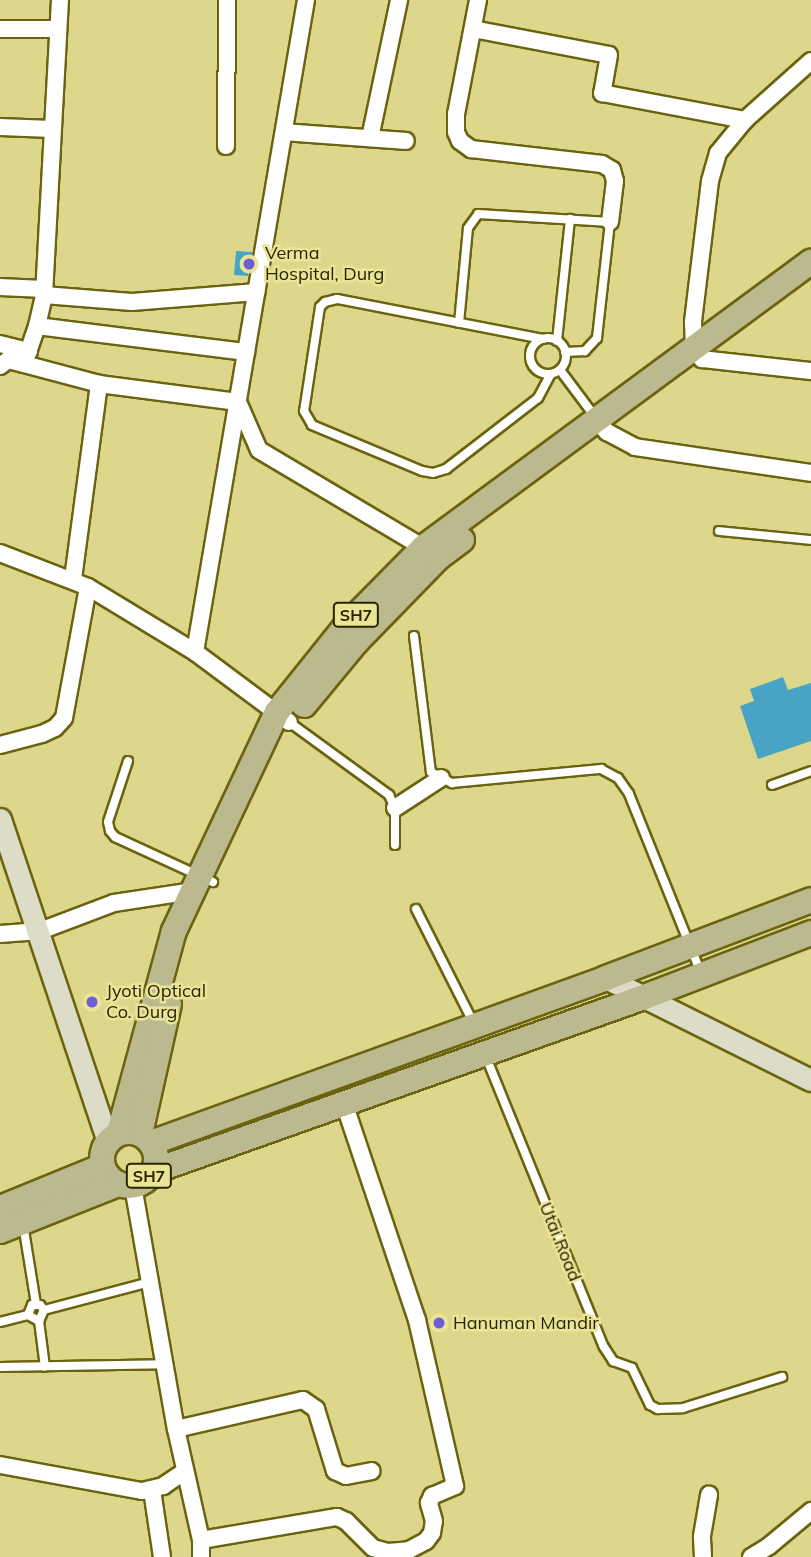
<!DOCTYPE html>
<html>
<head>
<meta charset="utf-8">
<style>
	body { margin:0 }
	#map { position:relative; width:811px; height:1557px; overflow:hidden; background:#dcd78a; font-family:Mulish,sans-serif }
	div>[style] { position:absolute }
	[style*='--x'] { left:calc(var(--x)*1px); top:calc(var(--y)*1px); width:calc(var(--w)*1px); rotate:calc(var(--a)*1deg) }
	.building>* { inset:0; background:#48a3c4 }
	.roads { filter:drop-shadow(2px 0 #6a630f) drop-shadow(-2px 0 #6a630f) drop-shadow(0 2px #6a630f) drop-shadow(0 -2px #6a630f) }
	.lane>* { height:8px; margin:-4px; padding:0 4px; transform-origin:4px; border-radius:4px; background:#fff }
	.lane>.ring { margin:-4px; padding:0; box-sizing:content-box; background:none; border:8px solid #fff; border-radius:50% }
	.street>* { height:16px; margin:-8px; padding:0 8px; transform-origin:8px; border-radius:8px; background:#fff }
	.secondary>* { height:21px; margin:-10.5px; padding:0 10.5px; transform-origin:10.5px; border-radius:10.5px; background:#dddcc7 }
	.primary>* { height:24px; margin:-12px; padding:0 12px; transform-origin:12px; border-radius:12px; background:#bcb98f }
	.primary>.ring { margin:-12px; padding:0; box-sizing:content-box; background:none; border:24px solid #bcb98f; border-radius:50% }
	.dots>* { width:19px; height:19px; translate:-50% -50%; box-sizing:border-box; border:4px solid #eae496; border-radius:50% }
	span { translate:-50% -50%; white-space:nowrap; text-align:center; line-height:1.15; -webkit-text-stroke:5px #eae496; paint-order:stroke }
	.shield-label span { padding:2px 5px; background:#eae496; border:2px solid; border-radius:5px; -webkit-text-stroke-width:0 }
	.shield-label { font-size:16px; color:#282505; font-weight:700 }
	.poi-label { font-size:18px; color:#282505 }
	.left { translate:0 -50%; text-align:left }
	.street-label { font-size:18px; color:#282505 }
</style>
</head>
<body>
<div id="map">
	<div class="building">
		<div style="clip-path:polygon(236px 251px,252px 252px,248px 276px,234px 275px)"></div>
		<div style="clip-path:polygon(783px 677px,788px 690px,811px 683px,811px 741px,758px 759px,740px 706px,754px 701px,750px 689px)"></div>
	</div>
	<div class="roads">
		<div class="lane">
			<div style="--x:459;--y:323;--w:95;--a:-84.6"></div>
			<div style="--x:468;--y:228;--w:17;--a:-54"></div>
			<div style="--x:478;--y:214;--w:132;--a:3.5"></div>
			<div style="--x:610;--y:222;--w:117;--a:96.4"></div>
			<div style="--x:597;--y:338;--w:18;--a:133"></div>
			<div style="--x:585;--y:351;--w:20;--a:177"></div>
			<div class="ring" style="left:530px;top:338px;width:28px;height:28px"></div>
			<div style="--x:543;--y:339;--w:210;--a:-169"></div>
			<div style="--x:337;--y:299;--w:12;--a:166"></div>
			<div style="--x:325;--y:302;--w:7;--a:135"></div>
			<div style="--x:320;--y:307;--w:105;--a:98.7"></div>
			<div style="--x:304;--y:411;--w:16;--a:60"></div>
			<div style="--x:312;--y:425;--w:119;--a:22.7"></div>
			<div style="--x:422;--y:471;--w:11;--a:10"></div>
			<div style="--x:433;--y:473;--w:14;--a:-17"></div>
			<div style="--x:446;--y:469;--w:116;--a:-37.7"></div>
			<div style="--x:538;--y:398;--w:27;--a:-62"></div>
			<div style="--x:557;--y:341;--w:123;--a:-83.9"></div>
			<div style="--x:560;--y:370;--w:60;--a:53.1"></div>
			<div style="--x:719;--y:531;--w:92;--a:5.6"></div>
			<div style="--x:414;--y:636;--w:137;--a:82.9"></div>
			<div style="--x:431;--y:772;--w:24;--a:28"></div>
			<div style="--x:452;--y:783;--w:150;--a:-5.4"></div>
			<div style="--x:601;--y:769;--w:19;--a:28"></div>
			<div style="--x:618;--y:778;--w:19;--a:55"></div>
			<div style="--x:629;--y:794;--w:193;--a:68.1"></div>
			<div style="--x:289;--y:722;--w:124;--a:36.1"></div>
			<div style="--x:389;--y:795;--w:14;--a:65"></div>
			<div style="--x:395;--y:808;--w:37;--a:90"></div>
			<div style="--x:128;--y:761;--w:64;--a:108.2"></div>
			<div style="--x:108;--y:822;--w:9;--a:77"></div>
			<div style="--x:110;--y:831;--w:8;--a:50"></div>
			<div style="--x:115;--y:837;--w:108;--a:24.7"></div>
			<div style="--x:772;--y:785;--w:41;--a:-19.7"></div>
			<div style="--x:416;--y:909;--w:127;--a:63.2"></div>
			<div style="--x:486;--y:1057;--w:313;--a:67.9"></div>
			<div style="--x:604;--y:1347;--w:17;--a:57"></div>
			<div style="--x:613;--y:1361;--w:20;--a:20"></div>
			<div style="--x:632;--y:1368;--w:41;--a:64.1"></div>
			<div style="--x:650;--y:1405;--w:9;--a:27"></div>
			<div style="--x:658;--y:1409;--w:25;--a:-2"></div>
			<div style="--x:683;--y:1408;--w:104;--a:-17.4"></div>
			<div style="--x:23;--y:1224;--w:81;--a:80.8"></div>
			<div style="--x:44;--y:1310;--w:110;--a:-14.8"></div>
			<div style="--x:39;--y:1321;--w:46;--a:82.6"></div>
			<div style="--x:0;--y:1322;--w:29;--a:-14"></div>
			<div style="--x:28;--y:1315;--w:13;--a:29"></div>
			<div style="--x:39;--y:1321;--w:12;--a:-66"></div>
			<div style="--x:44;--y:1310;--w:6;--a:-129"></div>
			<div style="--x:40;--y:1305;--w:8;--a:180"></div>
			<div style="--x:32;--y:1305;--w:11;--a:112"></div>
			<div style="--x:0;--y:1367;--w:164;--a:-1"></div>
		</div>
		<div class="street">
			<div style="--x:478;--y:0;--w:116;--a:100.9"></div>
			<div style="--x:456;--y:114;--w:18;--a:90"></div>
			<div style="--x:456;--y:132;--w:10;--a:66"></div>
			<div style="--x:460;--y:141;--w:14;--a:36"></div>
			<div style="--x:471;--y:149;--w:132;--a:6.5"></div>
			<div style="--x:602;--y:164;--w:12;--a:31"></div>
			<div style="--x:612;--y:170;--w:11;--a:75"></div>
			<div style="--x:615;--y:181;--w:41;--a:97"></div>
			<div style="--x:0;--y:29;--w:58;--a:0"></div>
			<div style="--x:473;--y:29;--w:138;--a:10.8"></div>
			<div style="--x:609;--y:55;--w:39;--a:100"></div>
			<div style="--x:602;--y:93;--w:146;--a:10.7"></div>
			<div style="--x:811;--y:61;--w:89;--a:138.2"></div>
			<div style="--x:745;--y:120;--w:43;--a:129.3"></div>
			<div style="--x:718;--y:153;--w:29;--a:106"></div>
			<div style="--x:710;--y:181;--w:142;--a:96.9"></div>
			<div style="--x:693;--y:322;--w:26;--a:88"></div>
			<div style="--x:694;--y:348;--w:14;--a:54"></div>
			<div style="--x:702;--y:359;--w:110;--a:6.3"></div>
			<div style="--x:0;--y:127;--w:52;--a:2.2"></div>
			<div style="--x:284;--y:132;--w:122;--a:4.2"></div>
			<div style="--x:370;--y:138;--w:141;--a:-78.1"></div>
			<div style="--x:226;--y:146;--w:146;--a:-89.6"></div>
			<div style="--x:0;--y:287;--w:44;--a:2.6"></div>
			<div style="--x:44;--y:295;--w:88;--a:4.5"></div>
			<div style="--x:132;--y:302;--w:125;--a:-4.6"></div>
			<div style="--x:37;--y:326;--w:211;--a:7.1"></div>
			<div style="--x:0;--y:344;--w:30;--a:14"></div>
			<div style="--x:24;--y:364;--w:78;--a:14.9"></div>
			<div style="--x:99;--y:384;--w:140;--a:7.4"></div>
			<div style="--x:238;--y:402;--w:52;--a:66.4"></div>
			<div style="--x:259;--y:450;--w:200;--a:30.7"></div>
			<div style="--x:0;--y:366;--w:10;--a:-37"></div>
			<div style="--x:8;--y:360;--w:16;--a:14"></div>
			<div style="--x:24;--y:364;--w:40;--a:-71.1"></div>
			<div style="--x:37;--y:326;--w:32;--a:-77"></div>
			<div style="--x:44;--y:295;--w:295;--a:-86.9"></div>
			<div style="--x:597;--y:421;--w:15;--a:48"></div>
			<div style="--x:607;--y:432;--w:32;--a:28"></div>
			<div style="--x:635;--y:447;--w:178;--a:8.4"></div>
			<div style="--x:0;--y:553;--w:94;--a:21.1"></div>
			<div style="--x:88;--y:587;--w:125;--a:31.3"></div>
			<div style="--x:195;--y:652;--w:117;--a:36.7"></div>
			<div style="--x:73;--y:579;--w:197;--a:-82.4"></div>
			<div style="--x:195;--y:652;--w:661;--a:-80.34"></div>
			<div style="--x:0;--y:745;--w:43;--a:-14.7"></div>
			<div style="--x:42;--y:734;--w:14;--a:-25"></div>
			<div style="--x:55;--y:728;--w:13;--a:-48"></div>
			<div style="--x:64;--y:718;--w:133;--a:-79.6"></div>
			<div style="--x:395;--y:808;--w:55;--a:-33.1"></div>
			<div style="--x:0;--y:934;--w:40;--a:-4.3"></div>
			<div style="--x:40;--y:931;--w:79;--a:-20.7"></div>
			<div style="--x:114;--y:903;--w:79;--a:-8.7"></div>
			<div style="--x:133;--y:1186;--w:247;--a:80"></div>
			<div style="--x:176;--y:1429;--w:114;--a:77.3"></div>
			<div style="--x:201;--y:1540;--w:17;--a:90"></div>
			<div style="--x:176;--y:1429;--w:130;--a:-12.9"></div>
			<div style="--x:303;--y:1400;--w:16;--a:35"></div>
			<div style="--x:316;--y:1409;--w:65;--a:73"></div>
			<div style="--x:335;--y:1471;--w:12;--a:24"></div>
			<div style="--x:346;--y:1476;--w:26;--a:-11"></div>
			<div style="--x:0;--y:1465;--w:144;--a:10.4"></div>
			<div style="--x:142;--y:1491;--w:22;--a:-13"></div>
			<div style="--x:163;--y:1486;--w:27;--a:-34"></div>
			<div style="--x:152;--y:1490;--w:68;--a:81.5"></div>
			<div style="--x:201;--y:1540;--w:138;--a:-9.6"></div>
			<div style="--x:337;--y:1517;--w:10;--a:24"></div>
			<div style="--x:346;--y:1521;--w:38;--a:45"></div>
			<div style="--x:373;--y:1548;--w:16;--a:15"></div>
			<div style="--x:388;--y:1552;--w:21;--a:-5"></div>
			<div style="--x:409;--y:1550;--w:19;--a:-28"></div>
			<div style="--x:426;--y:1541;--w:10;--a:-53"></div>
			<div style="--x:432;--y:1533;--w:12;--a:-81"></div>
			<div style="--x:434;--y:1521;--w:19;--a:-106"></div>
			<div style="--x:429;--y:1503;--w:8;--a:-67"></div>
			<div style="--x:432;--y:1496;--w:25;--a:-23"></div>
			<div style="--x:455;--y:1486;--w:170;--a:-102.9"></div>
			<div style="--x:417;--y:1320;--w:229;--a:-108.6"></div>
			<div style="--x:703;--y:1557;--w:21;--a:-93"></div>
			<div style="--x:702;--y:1536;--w:42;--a:-80.3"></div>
			<div style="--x:751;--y:1557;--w:21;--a:-31"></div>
			<div style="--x:769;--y:1546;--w:55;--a:-39.8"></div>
		</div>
		<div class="secondary">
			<div style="--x:0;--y:819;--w:340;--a:71.5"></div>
			<div style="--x:606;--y:978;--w:229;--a:26.5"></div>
		</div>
		<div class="primary">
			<div style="--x:304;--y:705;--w:83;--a:-50.4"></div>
			<div style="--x:357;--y:641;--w:116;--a:-45.7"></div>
			<div style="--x:438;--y:558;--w:30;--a:-37"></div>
			<div class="ring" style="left:102px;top:1132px;width:30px;height:30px"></div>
			<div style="--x:119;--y:1133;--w:209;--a:-74.8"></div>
			<div style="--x:174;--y:931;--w:242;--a:-64.8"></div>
			<div style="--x:277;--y:712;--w:110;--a:-51.3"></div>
			<div style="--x:346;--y:626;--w:111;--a:-45.4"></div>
			<div style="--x:424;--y:547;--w:481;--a:-36.4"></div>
			<div style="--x:140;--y:1134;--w:133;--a:-77.4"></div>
			<div style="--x:151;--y:1143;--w:484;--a:-19.9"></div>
			<div style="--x:606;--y:978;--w:219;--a:-20.8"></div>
			<div style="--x:154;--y:1171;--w:523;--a:-19.54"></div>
			<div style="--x:647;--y:996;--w:176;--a:-21"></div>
			<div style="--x:0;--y:1208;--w:111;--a:-22.2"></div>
			<div style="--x:0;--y:1231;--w:127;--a:-21.7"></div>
		</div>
	</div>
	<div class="dots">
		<div style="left:249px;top:264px;background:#6d5dd7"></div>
		<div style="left:92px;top:1002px;background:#6d5dd7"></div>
		<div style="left:439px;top:1323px;background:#6d5dd7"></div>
	</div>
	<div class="shield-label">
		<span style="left:356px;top:615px">SH7</span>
		<span style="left:149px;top:1176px">SH7</span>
	</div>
	<div class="poi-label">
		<span class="left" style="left:265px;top:264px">Verma<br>Hospital, Durg</span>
		<span class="left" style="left:106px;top:1002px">Jyoti Optical<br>Co. Durg</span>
		<span class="left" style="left:453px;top:1323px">Hanuman Mandir</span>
	</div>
	<div class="street-label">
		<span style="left:560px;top:1242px;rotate:68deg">Utai Road</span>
	</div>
</div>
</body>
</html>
